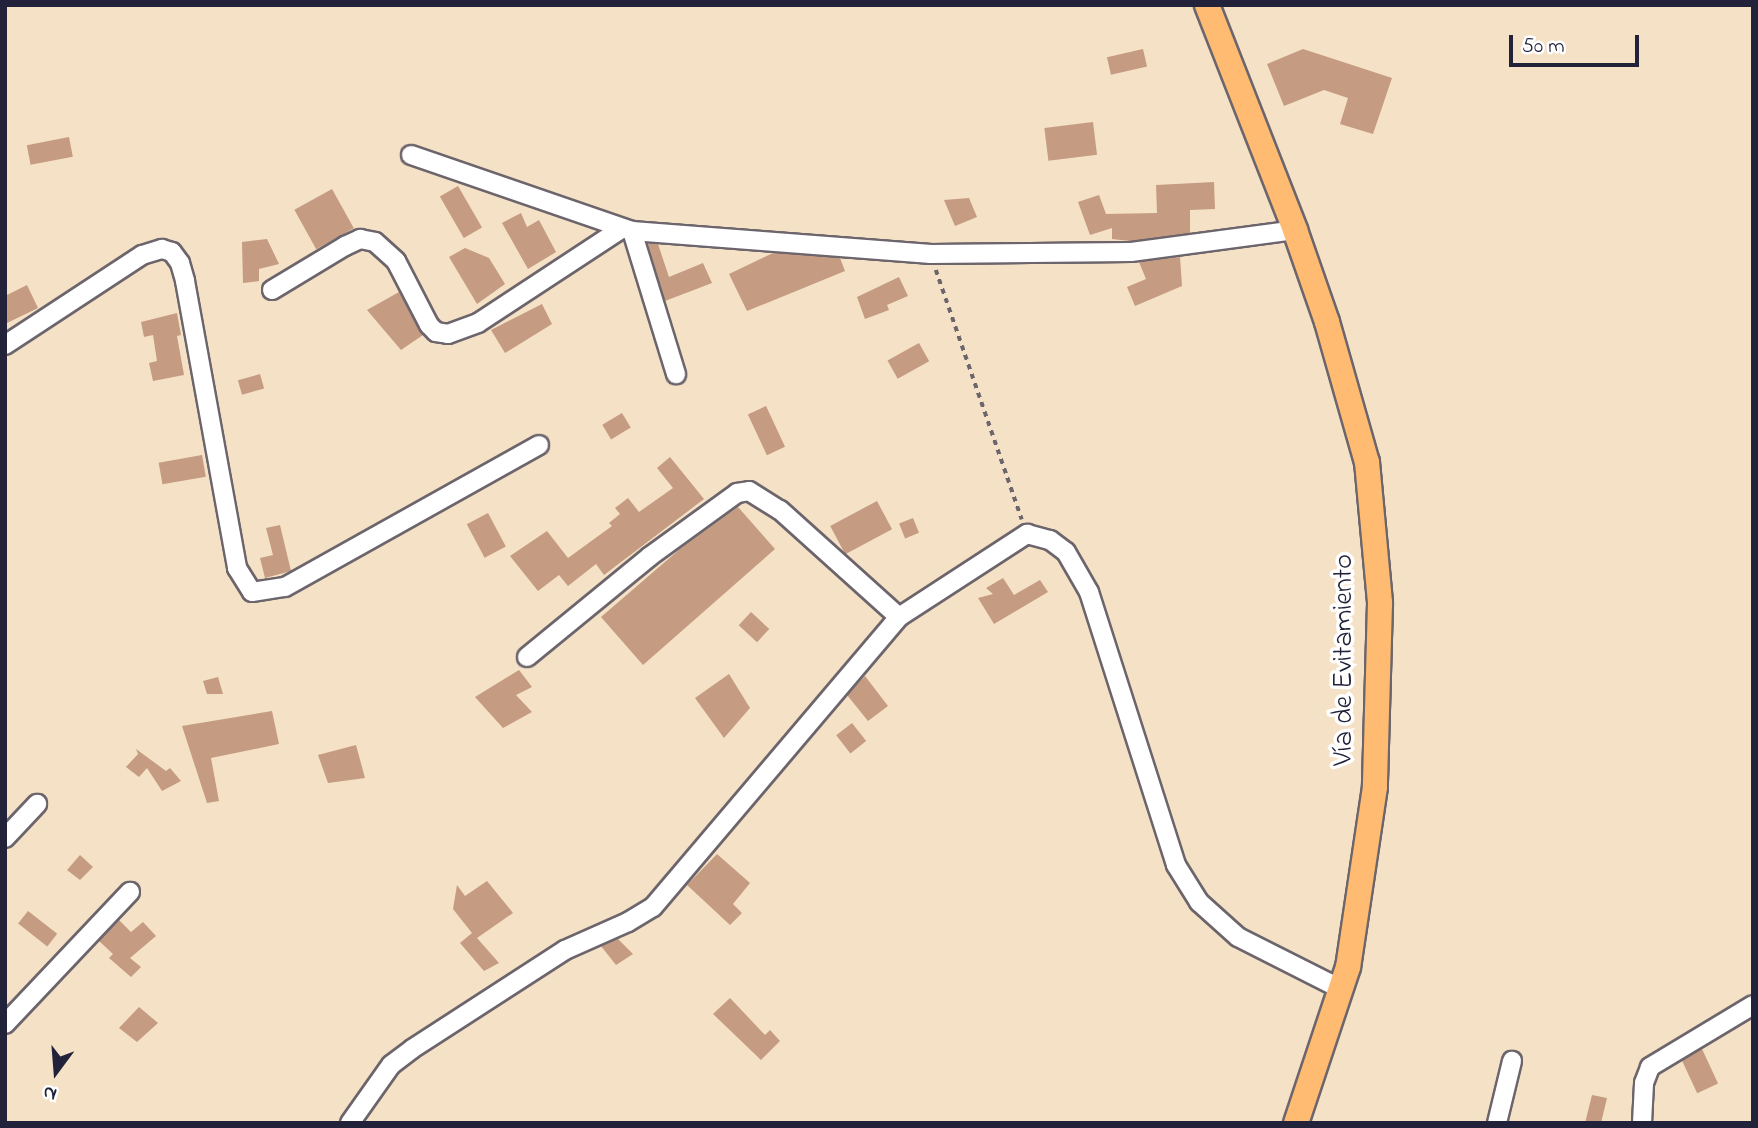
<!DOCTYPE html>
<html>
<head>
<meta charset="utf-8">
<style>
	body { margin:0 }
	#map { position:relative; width:1758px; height:1128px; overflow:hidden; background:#f4e1c6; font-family:"Indie Flower",sans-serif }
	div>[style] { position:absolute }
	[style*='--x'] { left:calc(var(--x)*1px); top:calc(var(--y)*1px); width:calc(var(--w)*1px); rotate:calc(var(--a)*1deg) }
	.building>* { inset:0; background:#c59b81; transform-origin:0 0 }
	.path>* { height:3.5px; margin-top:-1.75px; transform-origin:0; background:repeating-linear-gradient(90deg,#6c656c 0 5px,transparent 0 10px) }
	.roads { filter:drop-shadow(2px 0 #6c656c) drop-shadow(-2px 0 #6c656c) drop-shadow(0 2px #6c656c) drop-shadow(0 -2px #6c656c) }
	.minor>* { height:18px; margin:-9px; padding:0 9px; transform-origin:9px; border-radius:9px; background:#fff }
	.highway>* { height:24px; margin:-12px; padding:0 12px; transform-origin:12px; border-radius:12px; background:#febb71 }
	span { translate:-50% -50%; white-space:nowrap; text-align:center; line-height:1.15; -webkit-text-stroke:7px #fff; paint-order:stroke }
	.street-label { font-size:28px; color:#22223b }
	.frame { position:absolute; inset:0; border:7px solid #22223b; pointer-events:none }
	.north { position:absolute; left:21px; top:1037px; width:70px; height:70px; -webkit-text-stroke:5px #fff; paint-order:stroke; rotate:196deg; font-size:19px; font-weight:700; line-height:28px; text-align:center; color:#22223b }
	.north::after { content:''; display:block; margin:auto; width:24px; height:32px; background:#22223b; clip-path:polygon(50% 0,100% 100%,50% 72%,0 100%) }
	.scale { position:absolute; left:1509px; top:35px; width:130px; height:32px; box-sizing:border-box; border:4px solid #22223b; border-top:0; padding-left:9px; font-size:21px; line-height:24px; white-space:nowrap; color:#22223b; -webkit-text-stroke:5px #fff; paint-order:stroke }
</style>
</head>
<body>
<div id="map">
	<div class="building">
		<div style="left:1143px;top:49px;width:18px;height:37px;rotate:77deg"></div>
		<div style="clip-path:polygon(1303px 49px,1392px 78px,1373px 134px,1340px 124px,1348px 98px,1324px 90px,1284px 106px,1267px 64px)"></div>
		<div style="left:1093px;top:122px;width:33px;height:49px;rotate:83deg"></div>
		<div style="left:69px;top:137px;width:20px;height:43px;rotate:79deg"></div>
		<div style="clip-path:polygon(1214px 182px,1215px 209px,1190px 210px,1190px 233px,1130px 241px,1112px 239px,1112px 228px,1090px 235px,1078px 202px,1099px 195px,1106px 214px,1157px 213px,1156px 185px)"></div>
		<div style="left:458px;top:186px;width:48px;height:21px;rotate:60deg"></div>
		<div style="left:332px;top:189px;width:45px;height:43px;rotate:61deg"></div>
		<div style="clip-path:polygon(969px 198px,977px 217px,955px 226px,944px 200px)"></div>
		<div style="clip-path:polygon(521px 213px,527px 227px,539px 220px,556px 252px,528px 269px,502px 223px)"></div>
		<div style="clip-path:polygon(267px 239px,279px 264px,259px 269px,259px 281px,243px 283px,242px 242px)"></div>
		<div style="clip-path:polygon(648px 244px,658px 244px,669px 277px,703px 263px,712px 283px,665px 301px)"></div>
		<div style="clip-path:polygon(465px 248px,489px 258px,505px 284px,477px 304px,449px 257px)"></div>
		<div style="clip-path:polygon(773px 253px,840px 258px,845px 271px,747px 311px,729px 274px)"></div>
		<div style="clip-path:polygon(1180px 257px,1182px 286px,1135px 306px,1127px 287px,1146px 279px,1139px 262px)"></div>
		<div style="clip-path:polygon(899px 277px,908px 296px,887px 305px,889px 310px,865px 319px,857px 297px)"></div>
		<div style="clip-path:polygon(27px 285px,38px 308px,5px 324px,5px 296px)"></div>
		<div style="clip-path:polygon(399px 292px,423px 335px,401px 350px,367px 310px)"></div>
		<div style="clip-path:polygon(542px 304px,552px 324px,505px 353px,491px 330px)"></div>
		<div style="clip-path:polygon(177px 313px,181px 335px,177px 336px,184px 375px,153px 381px,149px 363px,157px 361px,153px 335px,144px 337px,141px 322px)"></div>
		<div style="left:919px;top:343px;width:21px;height:36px;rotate:61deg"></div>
		<div style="left:260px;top:374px;width:15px;height:23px;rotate:74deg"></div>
		<div style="left:766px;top:406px;width:45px;height:20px;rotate:65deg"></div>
		<div style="left:622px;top:413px;width:17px;height:23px;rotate:59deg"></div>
		<div style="left:202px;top:455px;width:22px;height:44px;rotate:80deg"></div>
		<div style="clip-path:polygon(670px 457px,704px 499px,604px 575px,596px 564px,568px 586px,559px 575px,538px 591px,510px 556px,547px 531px,568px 558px,612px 526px,609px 523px,620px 514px,615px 508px,628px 498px,639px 512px,673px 488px,657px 468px)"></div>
		<div style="left:877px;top:501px;width:32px;height:53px;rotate:62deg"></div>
		<div style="clip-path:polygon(738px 507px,775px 549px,643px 665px,601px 617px,680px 549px)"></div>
		<div style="left:488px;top:513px;width:38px;height:24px;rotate:62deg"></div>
		<div style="left:913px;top:518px;width:16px;height:15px;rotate:68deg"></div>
		<div style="clip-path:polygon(280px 525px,291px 571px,265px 578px,260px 558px,273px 555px,266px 528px)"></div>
		<div style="clip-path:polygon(1003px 578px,1014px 595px,1040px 580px,1048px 592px,994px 624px,978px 598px,993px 594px,986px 588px)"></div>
		<div style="left:751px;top:612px;width:25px;height:18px;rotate:43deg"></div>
		<div style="clip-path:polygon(519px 670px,532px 687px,516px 695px,532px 712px,503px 728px,475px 697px)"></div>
		<div style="clip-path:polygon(729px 674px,750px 708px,724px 738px,695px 698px)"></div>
		<div style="clip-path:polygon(865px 676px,888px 706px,868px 721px,847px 695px)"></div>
		<div style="clip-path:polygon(218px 677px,223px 694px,207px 694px,203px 681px)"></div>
		<div style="clip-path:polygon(272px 711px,279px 744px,211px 758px,219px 801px,207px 803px,182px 726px)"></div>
		<div style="left:852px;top:723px;width:23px;height:20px;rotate:52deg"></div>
		<div style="clip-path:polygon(356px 745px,365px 778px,328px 783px,318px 755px)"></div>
		<div style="clip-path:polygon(136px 749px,166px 771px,170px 768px,181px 781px,162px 791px,147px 768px,139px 777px,126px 767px,138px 754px)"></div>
		<div style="clip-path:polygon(717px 854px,750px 883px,733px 904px,742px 913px,730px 925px,687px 885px)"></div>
		<div style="clip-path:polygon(80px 855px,93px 867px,80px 880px,67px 870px)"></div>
		<div style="clip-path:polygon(487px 881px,513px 913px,477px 938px,499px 963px,484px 971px,460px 943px,472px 933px,453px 909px,457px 885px,465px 896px)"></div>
		<div style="left:28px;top:911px;width:37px;height:16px;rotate:38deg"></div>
		<div style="clip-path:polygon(119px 920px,131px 932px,143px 922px,156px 936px,130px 958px,141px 967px,131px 977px,109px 958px,113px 954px,99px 941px)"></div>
		<div style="clip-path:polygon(618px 939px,633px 954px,616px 965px,601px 946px)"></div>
		<div style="clip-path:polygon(730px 998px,765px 1035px,770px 1030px,780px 1041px,761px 1060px,713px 1014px)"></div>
		<div style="clip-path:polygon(139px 1007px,158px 1023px,137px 1042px,119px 1028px)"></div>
		<div style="left:1702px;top:1049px;width:38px;height:23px;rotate:65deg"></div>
		<div style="clip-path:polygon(1592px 1095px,1607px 1098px,1601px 1123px,1585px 1123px)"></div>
	</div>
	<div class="path">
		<div style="--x:936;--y:270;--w:264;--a:71"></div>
	</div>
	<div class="roads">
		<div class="minor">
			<div style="--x:411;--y:155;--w:234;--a:19"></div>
			<div style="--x:632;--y:231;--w:300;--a:4.4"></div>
			<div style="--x:931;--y:254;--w:200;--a:-0.6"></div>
			<div style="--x:1131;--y:252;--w:165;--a:-7.6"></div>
			<div style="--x:632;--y:231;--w:150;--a:72.9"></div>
			<div style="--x:272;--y:290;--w:85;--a:-31.1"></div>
			<div style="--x:345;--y:246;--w:17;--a:-25"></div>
			<div style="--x:360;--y:239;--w:15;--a:11"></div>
			<div style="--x:375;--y:242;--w:28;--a:42"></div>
			<div style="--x:396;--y:261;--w:72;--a:62.7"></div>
			<div style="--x:429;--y:325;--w:10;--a:45"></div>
			<div style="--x:436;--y:332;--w:12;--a:9"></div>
			<div style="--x:448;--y:334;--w:32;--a:-20"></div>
			<div style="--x:478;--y:323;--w:171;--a:-33.3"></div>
			<div style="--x:5;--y:345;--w:164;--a:-33.3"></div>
			<div style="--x:142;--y:255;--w:21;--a:-17"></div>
			<div style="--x:162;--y:249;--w:10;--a:17"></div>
			<div style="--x:172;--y:252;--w:14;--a:54"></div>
			<div style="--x:180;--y:263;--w:19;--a:74"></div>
			<div style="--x:185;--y:281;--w:292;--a:79.7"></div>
			<div style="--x:237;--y:568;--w:28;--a:58"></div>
			<div style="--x:252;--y:592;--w:33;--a:-9"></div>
			<div style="--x:285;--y:587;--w:291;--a:-29.2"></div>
			<div style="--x:527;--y:657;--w:158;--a:-39.3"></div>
			<div style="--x:649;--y:557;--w:109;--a:-36"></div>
			<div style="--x:737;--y:493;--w:12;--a:-9"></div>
			<div style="--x:749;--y:491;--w:36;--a:32"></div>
			<div style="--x:780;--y:510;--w:160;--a:42"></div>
			<div style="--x:5;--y:838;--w:47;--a:-46.7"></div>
			<div style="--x:5;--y:1024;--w:182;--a:-46.6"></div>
			<div style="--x:350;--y:1123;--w:71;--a:-54.7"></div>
			<div style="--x:391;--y:1065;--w:26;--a:-37"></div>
			<div style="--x:412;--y:1049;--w:182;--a:-32.9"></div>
			<div style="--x:565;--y:950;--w:69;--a:-24"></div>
			<div style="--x:628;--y:922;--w:29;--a:-31"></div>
			<div style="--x:653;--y:907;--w:380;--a:-49.7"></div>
			<div style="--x:899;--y:617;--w:153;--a:-33"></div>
			<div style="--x:1027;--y:534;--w:24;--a:15"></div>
			<div style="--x:1050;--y:540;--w:20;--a:37"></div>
			<div style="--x:1066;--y:552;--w:46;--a:60.1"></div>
			<div style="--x:1089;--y:592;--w:287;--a:72.3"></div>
			<div style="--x:1176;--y:865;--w:44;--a:58.1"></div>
			<div style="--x:1199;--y:902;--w:52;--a:41.9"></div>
			<div style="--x:1238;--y:937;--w:115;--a:26.8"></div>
			<div style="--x:1497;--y:1123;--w:64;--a:-76.4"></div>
			<div style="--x:1642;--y:1123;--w:40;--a:-87.1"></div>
			<div style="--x:1644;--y:1083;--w:17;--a:-69"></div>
			<div style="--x:1650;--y:1067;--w:120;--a:-31"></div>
		</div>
		<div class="highway">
			<div style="--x:1207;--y:5;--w:242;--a:68.6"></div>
			<div style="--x:1295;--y:230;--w:97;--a:70.8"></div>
			<div style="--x:1327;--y:322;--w:146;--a:74.1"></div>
			<div style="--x:1367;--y:462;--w:142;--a:84.7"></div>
			<div style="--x:1380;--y:603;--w:184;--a:91.6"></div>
			<div style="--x:1375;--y:787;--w:182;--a:98.5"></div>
			<div style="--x:1348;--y:967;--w:164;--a:108.4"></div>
		</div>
	</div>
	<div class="street-label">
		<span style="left:1345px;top:660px;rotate:-90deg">Vía de Evitamiento</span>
	</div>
	<div class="frame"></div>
	<div class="north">N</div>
	<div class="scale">50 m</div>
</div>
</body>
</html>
